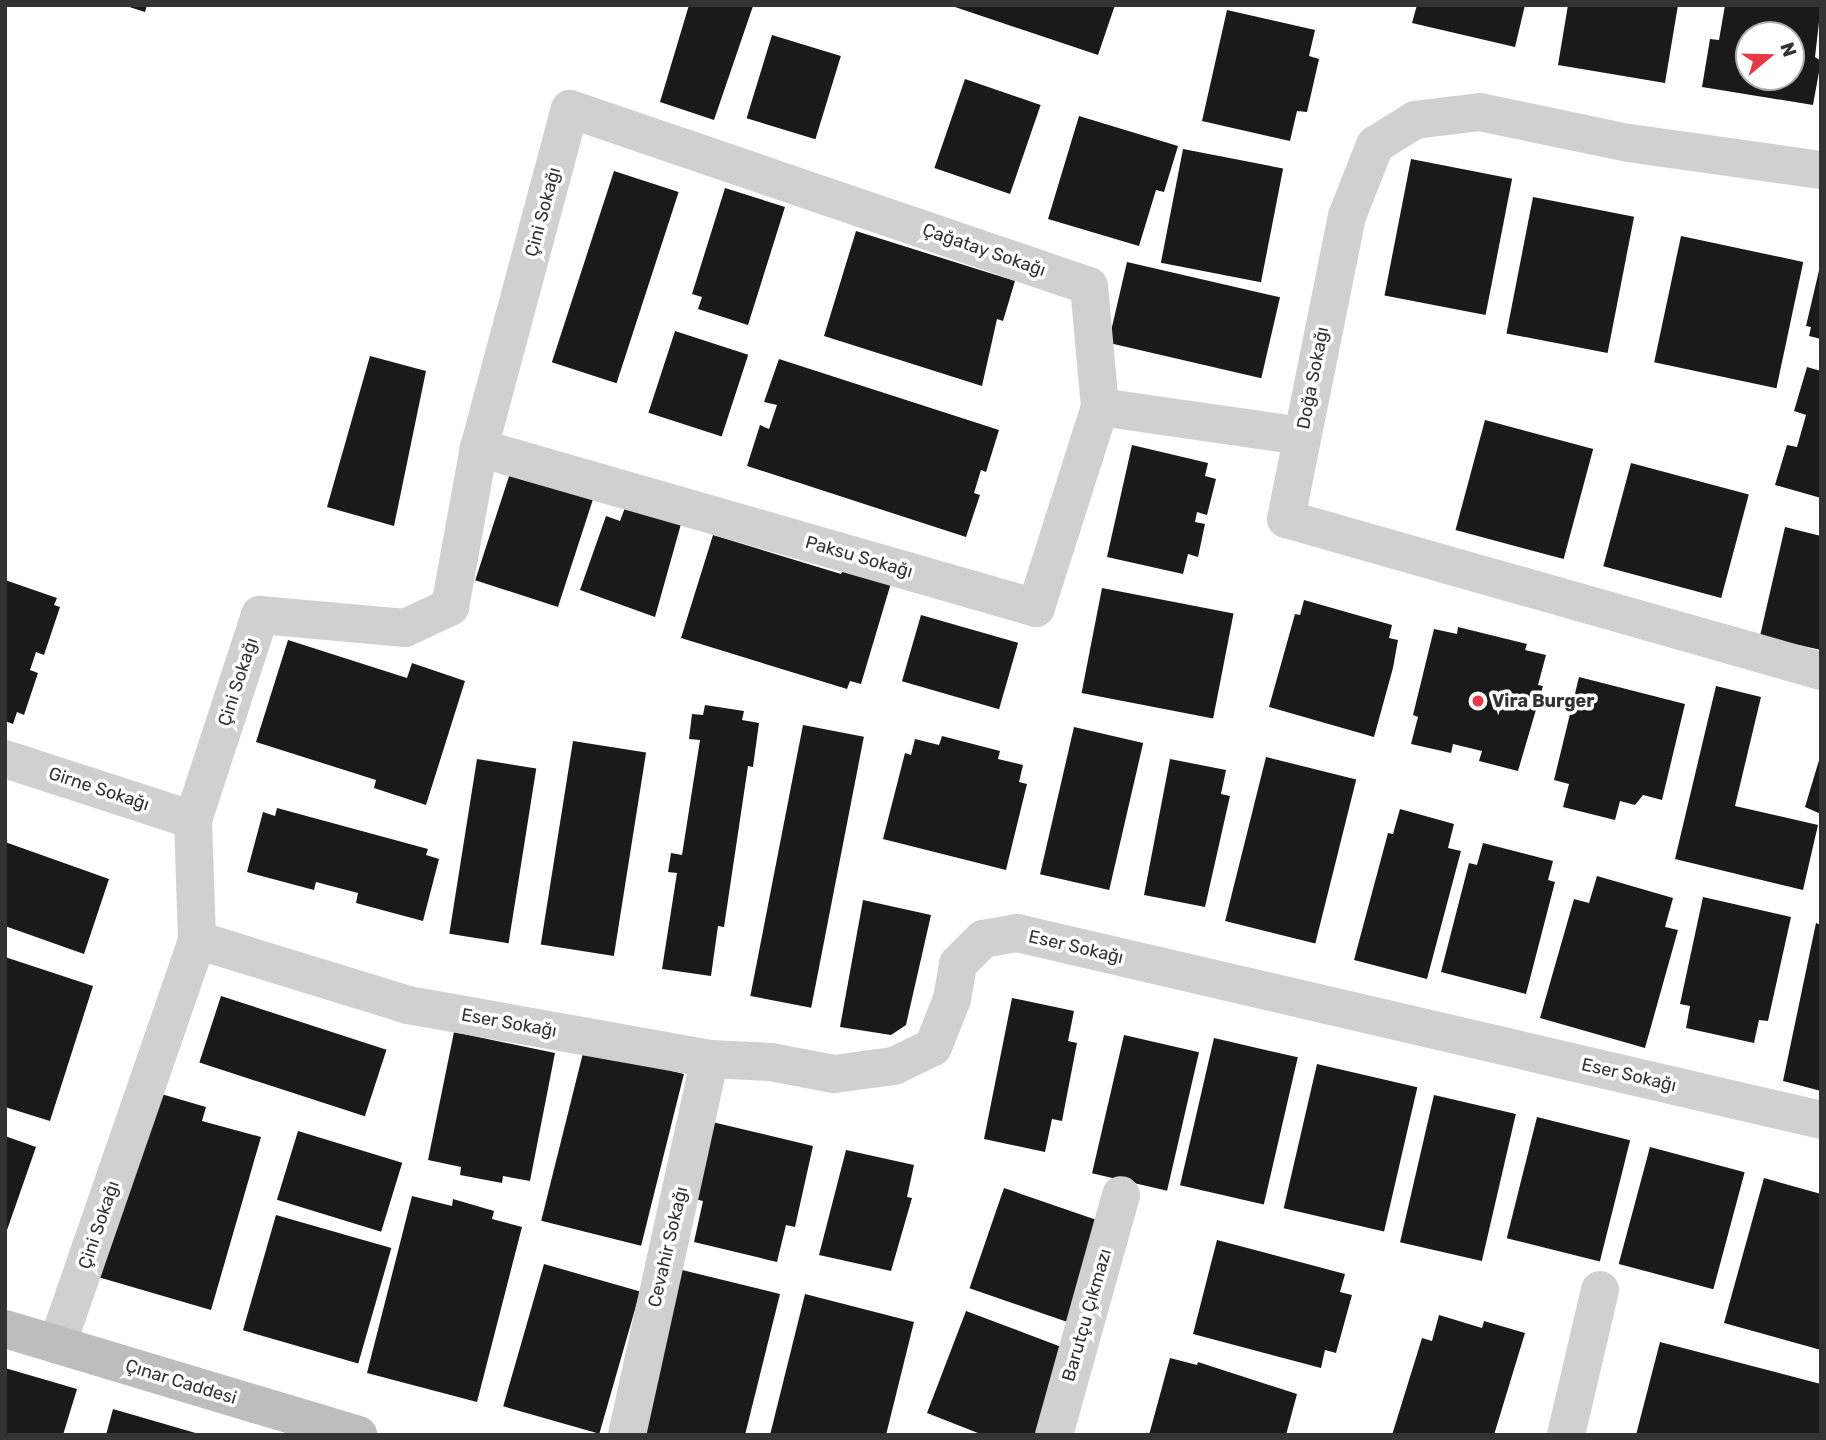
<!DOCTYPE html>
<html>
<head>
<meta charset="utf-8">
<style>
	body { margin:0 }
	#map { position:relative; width:1826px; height:1440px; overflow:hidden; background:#fff; font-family:Rubik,sans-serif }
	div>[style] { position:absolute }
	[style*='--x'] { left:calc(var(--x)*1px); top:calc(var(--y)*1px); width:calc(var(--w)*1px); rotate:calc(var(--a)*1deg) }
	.building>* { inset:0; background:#1a1a1a; transform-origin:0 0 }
	.street>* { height:38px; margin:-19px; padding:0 19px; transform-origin:19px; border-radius:19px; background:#d0d0d0 }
	.secondary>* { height:38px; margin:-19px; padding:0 19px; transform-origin:19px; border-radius:19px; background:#bdbdbd }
	.dots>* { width:19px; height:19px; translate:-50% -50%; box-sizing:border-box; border:4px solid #fff; border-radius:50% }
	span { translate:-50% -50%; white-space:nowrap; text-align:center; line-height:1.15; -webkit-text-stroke:7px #fff; paint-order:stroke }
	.street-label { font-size:18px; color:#333 }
	.poi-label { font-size:18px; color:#333; font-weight:700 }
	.left { translate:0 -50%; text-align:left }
	.frame { position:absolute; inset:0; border:7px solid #333; pointer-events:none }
	.north { position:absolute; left:1735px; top:21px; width:70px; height:70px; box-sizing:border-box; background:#fff; border:2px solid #adadad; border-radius:50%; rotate:71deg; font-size:19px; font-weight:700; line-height:28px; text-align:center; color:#333 }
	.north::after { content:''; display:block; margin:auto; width:24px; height:32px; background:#e63946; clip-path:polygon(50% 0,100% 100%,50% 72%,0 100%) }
</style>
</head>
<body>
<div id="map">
	<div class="building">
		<div style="clip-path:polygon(123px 5px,147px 5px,145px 12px)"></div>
		<div style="clip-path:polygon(689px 5px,753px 6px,714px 120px,660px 102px)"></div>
		<div style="clip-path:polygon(949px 5px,1115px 5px,1098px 55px)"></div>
		<div style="clip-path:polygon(1417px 5px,1525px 5px,1515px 47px,1412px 23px)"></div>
		<div style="clip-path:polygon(1568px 5px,1678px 5px,1665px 83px,1558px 65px)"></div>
		<div style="clip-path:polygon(evenodd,1725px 5px,1821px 5px,1815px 57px,1821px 61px,1813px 105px,1702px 87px,1710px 39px,1719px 40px,1725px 5px,1749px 35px,1791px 35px,1791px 77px,1749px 77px,1749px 35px)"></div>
		<div style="clip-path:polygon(1227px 10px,1315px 30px,1309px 56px,1319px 59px,1307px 112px,1297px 111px,1290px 141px,1202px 121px)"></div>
		<div style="left:772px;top:35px;width:72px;height:87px;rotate:17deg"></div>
		<div style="left:965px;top:79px;width:80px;height:94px;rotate:19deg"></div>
		<div style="clip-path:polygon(1079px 116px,1178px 146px,1164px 192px,1156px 190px,1139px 246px,1048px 219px)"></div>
		<div style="left:1183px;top:149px;width:102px;height:116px;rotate:11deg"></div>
		<div style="left:1411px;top:159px;width:103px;height:139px;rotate:11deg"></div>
		<div style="left:614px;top:171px;width:68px;height:201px;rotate:18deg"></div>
		<div style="clip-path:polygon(725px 188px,785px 207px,748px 325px,698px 309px,702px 297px,692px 294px)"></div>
		<div style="left:1533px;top:197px;width:103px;height:139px;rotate:11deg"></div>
		<div style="clip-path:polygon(856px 231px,1015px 281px,1003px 321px,997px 319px,982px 386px,824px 336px)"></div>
		<div style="left:1681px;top:236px;width:125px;height:129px;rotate:12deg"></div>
		<div style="left:1127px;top:262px;width:157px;height:83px;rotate:13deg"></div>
		<div style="clip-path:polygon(1821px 262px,1821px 339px,1809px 336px,1811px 327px,1806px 326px)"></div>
		<div style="left:675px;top:331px;width:77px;height:86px;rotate:18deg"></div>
		<div style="clip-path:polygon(370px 356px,426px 371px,394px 526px,327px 507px)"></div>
		<div style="clip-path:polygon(779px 359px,999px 430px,986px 472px,981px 470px,974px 493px,980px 495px,966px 537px,747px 466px,760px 425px,769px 429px,777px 405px,764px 402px)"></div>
		<div style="clip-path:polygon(1807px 367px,1821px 371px,1821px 498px,1775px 485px,1787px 445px,1797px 447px,1806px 415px,1794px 411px)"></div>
		<div style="left:1485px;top:420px;width:112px;height:114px;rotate:15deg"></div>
		<div style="clip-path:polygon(1132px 445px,1208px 463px,1205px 476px,1216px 479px,1207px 515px,1197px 512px,1195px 522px,1205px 524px,1198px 557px,1188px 554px,1183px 574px,1107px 557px)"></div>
		<div style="left:1631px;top:463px;width:122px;height:107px;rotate:15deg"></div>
		<div style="left:512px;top:467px;width:87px;height:119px;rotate:18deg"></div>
		<div style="clip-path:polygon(626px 505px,681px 524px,655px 617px,580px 590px,606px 516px,620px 521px)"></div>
		<div style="clip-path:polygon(1785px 527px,1821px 536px,1821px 650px,1760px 636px)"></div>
		<div style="clip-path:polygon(713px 535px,841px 574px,844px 568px,891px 583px,861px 684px,850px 681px,847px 689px,681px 638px)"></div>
		<div style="clip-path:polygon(5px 580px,57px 598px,54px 605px,60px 607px,44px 655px,36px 652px,30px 670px,38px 673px,24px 715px,17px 712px,13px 724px,5px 721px)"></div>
		<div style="left:1102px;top:588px;width:134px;height:107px;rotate:11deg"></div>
		<div style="clip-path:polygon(1304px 600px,1392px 625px,1389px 638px,1398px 640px,1393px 668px,1374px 737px,1269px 707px,1295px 614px,1300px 615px)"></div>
		<div style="left:921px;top:615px;width:101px;height:69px;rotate:16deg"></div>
		<div style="clip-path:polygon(1458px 627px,1527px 644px,1525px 650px,1546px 655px,1538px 685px,1543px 686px,1518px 771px,1479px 761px,1482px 751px,1453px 744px,1451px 753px,1411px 744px,1418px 717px,1413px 715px,1434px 629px,1457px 634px)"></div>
		<div style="clip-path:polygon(288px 640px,407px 678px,412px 663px,465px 681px,426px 805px,374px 788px,376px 780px,256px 742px)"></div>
		<div style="clip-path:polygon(1579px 677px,1685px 704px,1662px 800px,1643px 795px,1635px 805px,1620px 801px,1615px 820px,1563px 807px,1569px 784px,1554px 780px)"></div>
		<div style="clip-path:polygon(1716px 686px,1761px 697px,1735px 806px,1818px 825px,1803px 890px,1675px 859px)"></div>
		<div style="clip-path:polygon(705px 705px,744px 711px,742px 720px,759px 723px,753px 767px,748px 766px,724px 927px,718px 926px,711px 976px,662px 969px,677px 873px,668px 872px,671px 853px,682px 855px,700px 740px,689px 739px,692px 714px,703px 715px)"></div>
		<div style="left:803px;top:725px;width:62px;height:276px;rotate:11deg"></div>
		<div style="left:1074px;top:727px;width:71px;height:151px;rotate:13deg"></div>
		<div style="clip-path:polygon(942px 736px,1000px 751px,998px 759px,1023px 765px,1019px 782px,1027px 784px,1006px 870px,883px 839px,905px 753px,911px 755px,915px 739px,939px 745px)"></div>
		<div style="left:573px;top:741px;width:74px;height:206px;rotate:9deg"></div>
		<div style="left:1266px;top:757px;width:93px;height:169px;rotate:14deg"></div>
		<div style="clip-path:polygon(1820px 757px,1821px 758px,1821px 814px,1805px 807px)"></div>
		<div style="left:477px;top:759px;width:60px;height:177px;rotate:9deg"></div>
		<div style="clip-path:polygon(1170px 759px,1226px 770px,1221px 794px,1230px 796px,1205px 907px,1144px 895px)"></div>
		<div style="clip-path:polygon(277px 808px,428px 849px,426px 855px,439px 859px,423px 921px,356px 903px,358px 893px,316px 882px,314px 890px,247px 872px,263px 812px,275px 816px)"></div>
		<div style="clip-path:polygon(1400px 809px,1454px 824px,1448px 848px,1461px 851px,1427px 979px,1354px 960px,1388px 833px,1393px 834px)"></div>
		<div style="clip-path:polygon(5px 842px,109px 879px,84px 954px,5px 926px)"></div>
		<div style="clip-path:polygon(1483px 843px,1553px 861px,1548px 880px,1555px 882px,1526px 994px,1441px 972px,1469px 863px,1477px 865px)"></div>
		<div style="clip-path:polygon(1597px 876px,1673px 898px,1665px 927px,1678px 930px,1645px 1048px,1540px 1018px,1574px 899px,1589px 903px)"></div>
		<div style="clip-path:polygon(1703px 897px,1791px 917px,1768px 1021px,1759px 1020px,1754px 1043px,1686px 1028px,1690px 1006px,1680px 1004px)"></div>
		<div style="clip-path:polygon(863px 900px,931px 915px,906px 1025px,891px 1035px,840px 1027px)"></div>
		<div style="clip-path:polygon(1816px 923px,1821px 925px,1821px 1091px,1783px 1081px)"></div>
		<div style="clip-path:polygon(5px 957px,93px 986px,50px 1121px,5px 1107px)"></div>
		<div style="left:221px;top:996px;width:174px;height:70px;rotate:18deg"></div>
		<div style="clip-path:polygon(1012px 998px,1074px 1011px,1068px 1041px,1077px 1043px,1062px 1121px,1052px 1119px,1045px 1152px,984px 1139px)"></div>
		<div style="clip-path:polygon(454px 1032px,555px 1053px,530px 1181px,503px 1176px,502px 1183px,460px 1175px,461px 1167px,428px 1160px)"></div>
		<div style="left:1124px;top:1035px;width:77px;height:142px;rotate:13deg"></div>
		<div style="left:1214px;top:1038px;width:86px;height:151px;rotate:13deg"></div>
		<div style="left:584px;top:1049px;width:103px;height:177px;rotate:14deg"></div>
		<div style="left:1317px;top:1064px;width:103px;height:148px;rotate:13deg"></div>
		<div style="clip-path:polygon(151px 1091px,206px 1107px,202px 1121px,261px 1137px,211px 1310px,98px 1277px)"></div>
		<div style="left:1434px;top:1095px;width:84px;height:151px;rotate:13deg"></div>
		<div style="left:1537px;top:1117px;width:96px;height:125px;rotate:14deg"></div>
		<div style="clip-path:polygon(708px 1121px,813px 1146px,795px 1227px,786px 1225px,777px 1262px,694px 1242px,703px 1201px,690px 1198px)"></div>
		<div style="left:298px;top:1131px;width:109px;height:72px;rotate:17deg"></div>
		<div style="clip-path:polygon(5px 1136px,36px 1147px,6px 1233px,5px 1233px)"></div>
		<div style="left:1650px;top:1147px;width:98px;height:121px;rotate:15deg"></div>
		<div style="clip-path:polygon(846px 1150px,914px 1165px,907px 1197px,912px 1198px,891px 1271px,819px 1255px)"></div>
		<div style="clip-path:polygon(1764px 1178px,1821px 1194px,1821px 1350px,1724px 1323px)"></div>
		<div style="left:1004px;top:1188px;width:105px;height:106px;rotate:19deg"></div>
		<div style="clip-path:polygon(412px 1196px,452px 1206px,453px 1199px,494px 1211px,492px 1219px,522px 1227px,477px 1402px,367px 1373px)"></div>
		<div style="left:276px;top:1215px;width:120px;height:120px;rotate:16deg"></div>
		<div style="clip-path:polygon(1217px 1240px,1345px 1274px,1340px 1292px,1352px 1295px,1336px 1353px,1325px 1350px,1321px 1368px,1193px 1334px)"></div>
		<div style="left:544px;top:1264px;width:100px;height:148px;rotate:16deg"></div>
		<div style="clip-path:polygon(674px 1268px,780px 1294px,745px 1435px,632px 1435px)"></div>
		<div style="clip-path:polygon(805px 1294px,914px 1322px,886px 1435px,770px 1435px)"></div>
		<div style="clip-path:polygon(966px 1311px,1072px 1351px,1041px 1435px,983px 1435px,927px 1413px)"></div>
		<div style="clip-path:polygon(1439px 1315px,1482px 1328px,1484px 1321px,1525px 1333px,1494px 1435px,1392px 1435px,1422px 1338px,1432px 1341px)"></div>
		<div style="clip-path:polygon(1660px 1342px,1821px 1384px,1821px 1435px,1636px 1435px)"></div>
		<div style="clip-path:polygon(1170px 1358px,1197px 1365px,1198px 1362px,1297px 1394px,1286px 1435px,1149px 1435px)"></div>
		<div style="clip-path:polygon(5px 1368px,77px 1389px,63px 1435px,5px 1435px)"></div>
		<div style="clip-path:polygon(113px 1409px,199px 1434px,199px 1435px,106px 1435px)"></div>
	</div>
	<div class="street">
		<div style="--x:1821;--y:170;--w:195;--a:-172"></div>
		<div style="--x:1628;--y:143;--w:151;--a:-168.2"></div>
		<div style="--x:1480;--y:112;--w:65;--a:173"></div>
		<div style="--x:1415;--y:120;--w:47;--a:148"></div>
		<div style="--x:1375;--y:145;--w:76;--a:111.5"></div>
		<div style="--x:1347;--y:216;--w:309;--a:101.4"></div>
		<div style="--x:1286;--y:519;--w:556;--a:15.86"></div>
		<div style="--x:1100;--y:407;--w:204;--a:8.2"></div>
		<div style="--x:5;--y:759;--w:198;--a:18"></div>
		<div style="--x:197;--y:940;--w:221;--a:17.1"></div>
		<div style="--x:408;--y:1005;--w:307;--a:10.1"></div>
		<div style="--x:710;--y:1059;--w:61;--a:2.8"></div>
		<div style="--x:771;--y:1062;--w:64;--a:10.8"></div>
		<div style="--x:834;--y:1074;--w:61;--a:-7.6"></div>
		<div style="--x:894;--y:1066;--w:43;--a:-26"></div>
		<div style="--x:933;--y:1047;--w:52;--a:-68.4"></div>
		<div style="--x:952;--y:999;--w:36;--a:-80"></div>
		<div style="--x:958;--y:964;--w:35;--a:-45"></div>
		<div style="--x:983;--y:939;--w:35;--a:-10"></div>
		<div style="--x:1017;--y:933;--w:825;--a:13.09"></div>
		<div style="--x:57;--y:1345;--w:429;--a:-70.9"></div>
		<div style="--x:197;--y:940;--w:120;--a:-91.9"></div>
		<div style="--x:193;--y:820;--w:216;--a:-71.9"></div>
		<div style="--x:260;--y:615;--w:146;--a:5.1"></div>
		<div style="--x:405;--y:628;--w:50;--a:-25"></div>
		<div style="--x:450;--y:607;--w:162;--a:-79.7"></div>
		<div style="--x:479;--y:448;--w:351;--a:-75"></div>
		<div style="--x:570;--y:109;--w:548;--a:18.83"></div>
		<div style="--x:1089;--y:286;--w:121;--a:84.8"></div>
		<div style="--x:1100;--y:407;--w:211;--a:107.7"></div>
		<div style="--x:1036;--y:608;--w:580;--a:-163.97"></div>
		<div style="--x:627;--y:1435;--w:385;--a:-77.6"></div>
		<div style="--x:1054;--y:1435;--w:249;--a:-74.4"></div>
		<div style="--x:1566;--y:1435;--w:149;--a:-76.8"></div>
	</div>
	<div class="secondary">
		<div style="--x:5;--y:1329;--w:369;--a:16.7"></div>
	</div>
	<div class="dots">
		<div style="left:1478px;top:701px;background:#e63946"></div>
	</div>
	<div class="street-label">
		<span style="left:543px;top:212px;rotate:-75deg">Çini Sokağı</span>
		<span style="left:984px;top:250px;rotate:19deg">Çağatay Sokağı</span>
		<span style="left:1313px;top:378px;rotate:-79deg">Doğa Sokağı</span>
		<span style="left:859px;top:557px;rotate:16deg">Paksu Sokağı</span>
		<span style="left:238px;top:682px;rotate:-72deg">Çini Sokağı</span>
		<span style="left:99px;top:789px;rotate:18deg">Girne Sokağı</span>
		<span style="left:1076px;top:947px;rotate:13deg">Eser Sokağı</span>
		<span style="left:509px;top:1023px;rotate:10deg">Eser Sokağı</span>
		<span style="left:1629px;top:1075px;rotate:13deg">Eser Sokağı</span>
		<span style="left:99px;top:1225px;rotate:-71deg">Çini Sokağı</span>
		<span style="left:668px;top:1247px;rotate:-77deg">Cevahir Sokağı</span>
		<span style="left:1087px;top:1315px;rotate:-74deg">Barutçu Çıkmazı</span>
		<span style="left:181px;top:1382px;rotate:17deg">Çınar Caddesi</span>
	</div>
	<div class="poi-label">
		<span class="left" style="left:1492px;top:701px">Vira Burger</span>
	</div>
	<div class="frame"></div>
	<div class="north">N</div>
</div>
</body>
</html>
